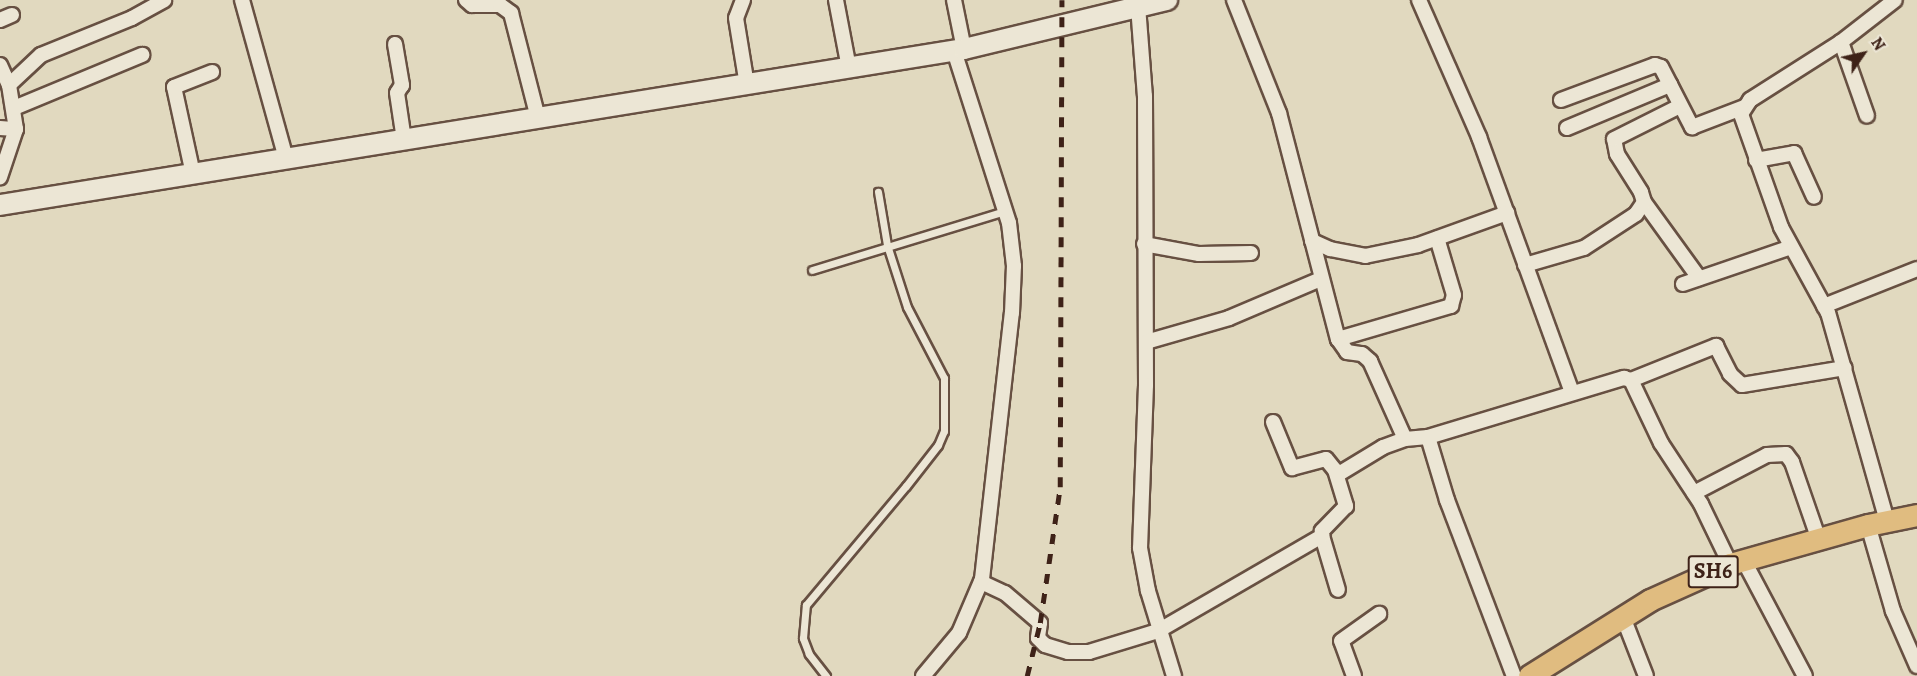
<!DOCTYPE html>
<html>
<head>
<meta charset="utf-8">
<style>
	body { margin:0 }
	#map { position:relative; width:1917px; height:676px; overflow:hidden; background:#e1d9bf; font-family:Alegreya,serif }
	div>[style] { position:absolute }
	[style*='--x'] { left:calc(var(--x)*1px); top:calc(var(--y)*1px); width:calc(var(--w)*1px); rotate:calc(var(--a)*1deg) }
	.roads { filter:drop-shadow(2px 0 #675042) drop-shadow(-2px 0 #675042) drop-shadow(0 2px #675042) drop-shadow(0 -2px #675042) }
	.lane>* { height:7px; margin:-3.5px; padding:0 3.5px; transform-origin:3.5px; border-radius:3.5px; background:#ece6d5 }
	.street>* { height:14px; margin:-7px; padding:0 7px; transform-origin:7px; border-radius:7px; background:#ece6d5 }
	.secondary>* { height:20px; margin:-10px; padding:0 10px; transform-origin:10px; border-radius:10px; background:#ece6d5 }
	.primary>* { height:21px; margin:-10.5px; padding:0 10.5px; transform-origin:10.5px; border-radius:10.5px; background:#e0bc80 }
	.rail>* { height:4.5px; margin-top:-2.25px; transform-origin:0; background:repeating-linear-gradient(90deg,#3e2218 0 10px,transparent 0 20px) }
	span { translate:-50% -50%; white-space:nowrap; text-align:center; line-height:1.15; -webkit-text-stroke:5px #ece6d5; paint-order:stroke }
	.shield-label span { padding:2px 4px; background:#ece6d5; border:2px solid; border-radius:4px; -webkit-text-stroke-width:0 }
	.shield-label { font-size:22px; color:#3e2218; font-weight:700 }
	.north { position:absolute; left:1833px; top:24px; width:60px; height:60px; -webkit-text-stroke:4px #ece6d5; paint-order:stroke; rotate:56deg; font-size:16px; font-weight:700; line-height:24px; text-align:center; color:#3e2218 }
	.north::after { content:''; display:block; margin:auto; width:21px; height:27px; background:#3e2218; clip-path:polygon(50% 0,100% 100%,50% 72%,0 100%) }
</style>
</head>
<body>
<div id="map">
	<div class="roads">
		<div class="lane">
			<div style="--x:812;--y:270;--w:202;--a:-17"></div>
			<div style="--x:826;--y:676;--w:28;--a:-128"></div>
			<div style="--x:809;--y:654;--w:17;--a:-111"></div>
			<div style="--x:803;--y:638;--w:33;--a:-85"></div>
			<div style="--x:806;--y:605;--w:155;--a:-50"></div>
			<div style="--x:906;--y:486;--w:52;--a:-52"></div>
			<div style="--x:938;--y:445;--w:15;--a:-67"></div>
			<div style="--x:944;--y:431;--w:53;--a:-90"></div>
			<div style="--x:944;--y:378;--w:80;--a:-117.5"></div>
			<div style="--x:907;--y:307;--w:65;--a:-107.9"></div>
			<div style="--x:887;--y:245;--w:54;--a:-99.6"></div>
		</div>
		<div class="street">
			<div style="--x:242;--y:0;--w:165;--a:74.5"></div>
			<div style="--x:466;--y:0;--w:8;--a:40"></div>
			<div style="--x:472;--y:5;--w:28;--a:0"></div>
			<div style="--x:500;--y:5;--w:14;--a:36"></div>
			<div style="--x:511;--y:13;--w:108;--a:75.6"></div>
			<div style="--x:743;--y:0;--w:19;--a:111"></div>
			<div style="--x:736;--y:18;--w:68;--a:80.7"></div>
			<div style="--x:836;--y:0;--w:69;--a:79.2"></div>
			<div style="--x:954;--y:0;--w:50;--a:78.5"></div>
			<div style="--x:1234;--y:0;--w:122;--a:68.3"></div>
			<div style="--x:1279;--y:113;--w:234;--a:75.4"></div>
			<div style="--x:1338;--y:339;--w:16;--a:55"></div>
			<div style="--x:1347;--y:352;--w:15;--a:8"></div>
			<div style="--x:1362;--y:354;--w:11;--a:41"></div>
			<div style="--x:1370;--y:361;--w:85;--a:65.8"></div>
			<div style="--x:1419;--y:0;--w:150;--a:66.3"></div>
			<div style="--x:1479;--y:137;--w:272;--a:70"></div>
			<div style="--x:1138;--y:6;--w:90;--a:85.6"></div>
			<div style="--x:1145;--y:96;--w:289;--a:89.8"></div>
			<div style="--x:1146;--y:385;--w:163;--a:92.1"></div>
			<div style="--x:1140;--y:548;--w:44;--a:79.5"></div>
			<div style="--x:1148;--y:591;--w:89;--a:73"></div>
			<div style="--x:0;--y:20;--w:13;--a:-23"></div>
			<div style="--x:1841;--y:42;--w:78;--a:70.6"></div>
			<div style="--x:395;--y:44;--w:42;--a:80.3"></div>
			<div style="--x:402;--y:85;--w:9;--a:122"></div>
			<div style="--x:397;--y:93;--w:48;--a:81.5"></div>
			<div style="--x:0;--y:65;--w:22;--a:66"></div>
			<div style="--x:9;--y:85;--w:45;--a:81"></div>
			<div style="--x:16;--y:129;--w:51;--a:108.4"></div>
			<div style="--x:9;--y:85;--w:44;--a:-43.2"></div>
			<div style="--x:41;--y:55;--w:98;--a:-22.1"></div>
			<div style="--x:132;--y:18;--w:37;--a:-29"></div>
			<div style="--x:1561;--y:100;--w:100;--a:-20.4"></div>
			<div style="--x:1655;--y:65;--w:6;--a:18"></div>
			<div style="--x:1661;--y:67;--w:68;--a:62.7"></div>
			<div style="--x:1692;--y:127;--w:56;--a:-21"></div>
			<div style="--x:14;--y:108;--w:139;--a:-22.5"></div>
			<div style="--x:0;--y:128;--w:16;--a:4"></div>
			<div style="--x:1567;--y:128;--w:112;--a:-22.7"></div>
			<div style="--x:1756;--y:160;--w:39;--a:-10"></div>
			<div style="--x:1794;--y:153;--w:48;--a:65.6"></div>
			<div style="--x:193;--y:174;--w:89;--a:-102.3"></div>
			<div style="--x:174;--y:87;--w:41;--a:-21.5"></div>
			<div style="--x:1644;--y:202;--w:94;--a:54.1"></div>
			<div style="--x:1312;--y:241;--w:20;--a:24"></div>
			<div style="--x:1330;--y:249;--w:36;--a:11"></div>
			<div style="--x:1365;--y:256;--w:54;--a:-11.7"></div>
			<div style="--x:1418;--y:245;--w:95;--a:-19.8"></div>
			<div style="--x:1144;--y:244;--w:56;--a:10.3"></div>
			<div style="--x:1199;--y:254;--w:52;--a:-1.1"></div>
			<div style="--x:1525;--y:265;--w:61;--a:-16.1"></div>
			<div style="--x:1584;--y:248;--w:62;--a:-33.2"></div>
			<div style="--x:1636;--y:214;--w:14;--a:-56"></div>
			<div style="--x:1644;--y:202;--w:10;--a:-107"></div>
			<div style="--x:1641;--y:192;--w:45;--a:-122.3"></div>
			<div style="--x:1617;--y:154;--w:15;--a:-101"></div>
			<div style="--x:1614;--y:139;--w:74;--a:-26.6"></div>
			<div style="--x:1683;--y:284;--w:114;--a:-18.9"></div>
			<div style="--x:1824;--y:306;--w:100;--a:-21.7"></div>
			<div style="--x:1338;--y:339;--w:118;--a:-16.3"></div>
			<div style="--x:1451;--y:306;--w:11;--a:-75"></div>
			<div style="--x:1454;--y:295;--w:59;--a:-106.6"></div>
			<div style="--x:1146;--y:342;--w:86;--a:-16.1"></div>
			<div style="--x:1229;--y:318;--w:100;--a:-23"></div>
			<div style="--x:1631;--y:380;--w:92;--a:-21.8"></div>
			<div style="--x:1716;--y:346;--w:31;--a:63"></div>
			<div style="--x:1730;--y:374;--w:16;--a:43"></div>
			<div style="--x:1742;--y:385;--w:104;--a:-9.4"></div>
			<div style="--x:1273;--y:422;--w:50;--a:67.6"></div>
			<div style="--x:1292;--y:468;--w:35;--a:-15"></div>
			<div style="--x:1326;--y:459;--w:14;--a:51"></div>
			<div style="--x:1335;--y:470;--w:38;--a:73"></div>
			<div style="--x:1346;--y:506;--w:35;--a:134"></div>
			<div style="--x:1322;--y:531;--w:5;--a:90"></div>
			<div style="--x:1322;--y:536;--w:56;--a:73.5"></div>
			<div style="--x:1428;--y:437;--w:66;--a:73.2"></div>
			<div style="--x:1447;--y:500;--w:188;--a:69.2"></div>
			<div style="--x:1337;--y:475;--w:54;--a:-31.3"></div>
			<div style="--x:1383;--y:447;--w:23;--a:-20"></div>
			<div style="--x:1405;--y:439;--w:23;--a:-5"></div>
			<div style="--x:1428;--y:437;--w:205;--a:-16.8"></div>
			<div style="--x:1624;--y:378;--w:7;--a:16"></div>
			<div style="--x:1631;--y:380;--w:70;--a:64.5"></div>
			<div style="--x:1661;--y:443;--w:73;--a:56.7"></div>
			<div style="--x:1701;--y:504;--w:67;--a:64.2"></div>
			<div style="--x:1694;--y:493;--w:82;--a:-27.5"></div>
			<div style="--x:1767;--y:455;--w:19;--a:-3"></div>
			<div style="--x:1786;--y:454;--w:10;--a:53"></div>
			<div style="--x:1792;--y:462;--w:83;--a:70.9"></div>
			<div style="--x:1887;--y:521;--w:216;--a:-105.8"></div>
			<div style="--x:1828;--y:313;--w:98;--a:-118.7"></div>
			<div style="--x:1781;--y:227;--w:120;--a:-109.5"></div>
			<div style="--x:1741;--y:114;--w:17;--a:-57"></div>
			<div style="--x:1750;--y:100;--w:108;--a:-32.5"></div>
			<div style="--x:1841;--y:42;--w:68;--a:-37.9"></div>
			<div style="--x:1868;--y:525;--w:90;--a:73.8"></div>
			<div style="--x:1893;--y:611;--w:60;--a:66.4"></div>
			<div style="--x:1744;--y:561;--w:130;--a:62.1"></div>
			<div style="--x:981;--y:582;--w:26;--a:25"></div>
			<div style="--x:1005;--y:593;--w:46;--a:40.6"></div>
			<div style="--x:1040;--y:623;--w:15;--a:98"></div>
			<div style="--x:1038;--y:638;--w:10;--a:45"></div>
			<div style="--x:1045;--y:645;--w:24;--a:17"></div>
			<div style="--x:1068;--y:652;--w:21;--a:0"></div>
			<div style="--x:1089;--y:652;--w:72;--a:-16.9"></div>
			<div style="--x:1158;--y:631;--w:190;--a:-30.1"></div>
			<div style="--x:1623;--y:617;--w:63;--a:68.7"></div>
			<div style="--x:923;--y:676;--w:56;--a:-50.1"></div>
			<div style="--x:959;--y:633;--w:59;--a:-66.9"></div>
			<div style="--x:982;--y:579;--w:268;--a:-83.6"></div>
			<div style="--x:1012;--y:313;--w:47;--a:-87.6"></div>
			<div style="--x:1014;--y:266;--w:43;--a:-96.6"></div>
			<div style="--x:1009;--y:223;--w:181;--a:-107.7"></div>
			<div style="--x:1354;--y:676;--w:37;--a:-110"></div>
			<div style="--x:1341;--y:641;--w:47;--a:-35.4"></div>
		</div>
		<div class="secondary">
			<div style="--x:0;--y:205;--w:977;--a:-9.19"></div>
			<div style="--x:964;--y:49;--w:209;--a:-13.6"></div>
		</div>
		<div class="primary">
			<div style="--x:1529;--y:676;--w:143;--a:-32.1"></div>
			<div style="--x:1650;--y:600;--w:88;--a:-24.2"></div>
			<div style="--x:1730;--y:564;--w:143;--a:-15.8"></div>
			<div style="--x:1868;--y:525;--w:50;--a:-11.5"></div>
		</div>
	</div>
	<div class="rail">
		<div style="--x:1027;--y:676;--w:55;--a:-76.2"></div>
		<div style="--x:1040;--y:623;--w:137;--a:-81.6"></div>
		<div style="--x:1060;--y:487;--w:487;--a:-89.8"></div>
	</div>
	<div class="shield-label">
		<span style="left:1713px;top:572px">SH6</span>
	</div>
	<div class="north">N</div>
</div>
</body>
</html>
